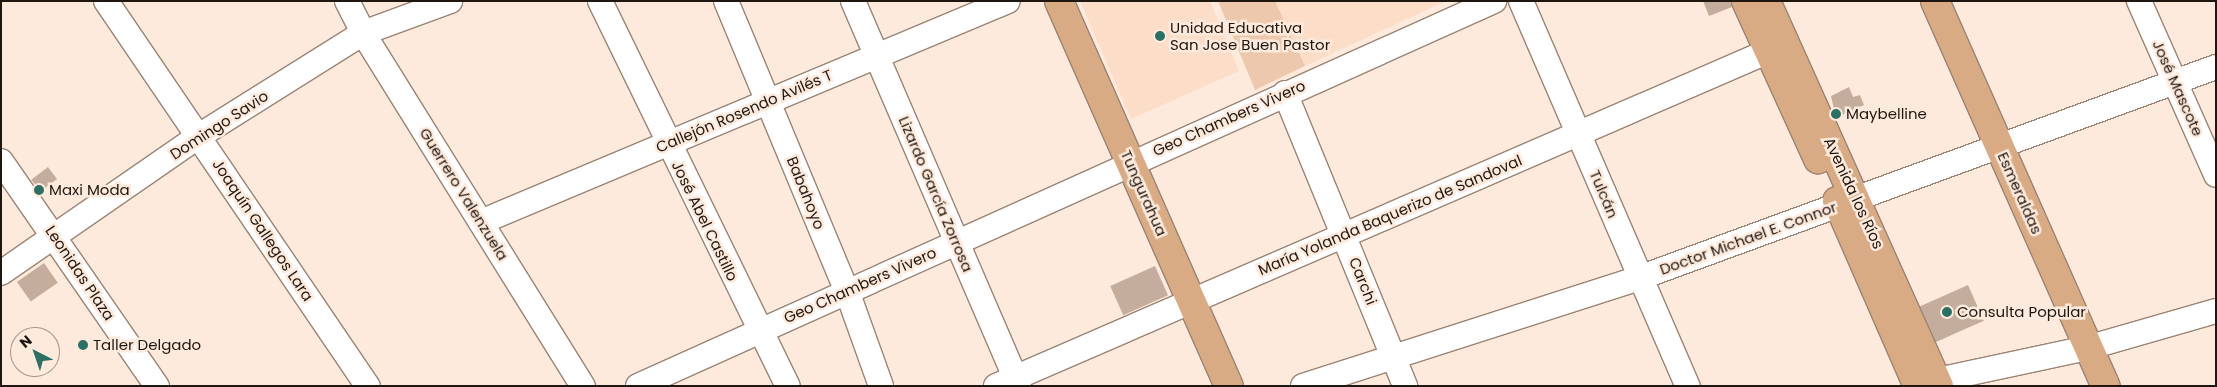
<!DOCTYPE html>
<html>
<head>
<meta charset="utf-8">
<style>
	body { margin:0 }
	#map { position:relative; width:2217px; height:387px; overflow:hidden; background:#feeadc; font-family:Poppins,sans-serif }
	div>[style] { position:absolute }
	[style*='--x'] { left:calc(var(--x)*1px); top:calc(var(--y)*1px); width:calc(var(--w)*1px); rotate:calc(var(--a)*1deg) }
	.built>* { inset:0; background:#fcddc7 }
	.green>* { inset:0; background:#edc8ad }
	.building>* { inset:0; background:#c4ad9c; transform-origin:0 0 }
	.roads { filter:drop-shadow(1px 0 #9a8474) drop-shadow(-1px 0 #9a8474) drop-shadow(0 1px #9a8474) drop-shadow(0 -1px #9a8474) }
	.minor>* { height:24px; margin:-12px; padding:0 12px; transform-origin:12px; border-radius:12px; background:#fff }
	.major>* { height:28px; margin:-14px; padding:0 14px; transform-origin:14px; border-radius:14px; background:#d9ab84 }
	.dots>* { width:14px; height:14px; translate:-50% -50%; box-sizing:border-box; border:2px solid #feeadc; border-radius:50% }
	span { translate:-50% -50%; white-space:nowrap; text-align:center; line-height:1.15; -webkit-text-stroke:5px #feeadc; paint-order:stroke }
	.poi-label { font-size:15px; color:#1f1610 }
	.left { translate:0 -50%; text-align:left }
	.street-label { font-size:15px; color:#1f1610 }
	.frame { position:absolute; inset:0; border:2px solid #1f1610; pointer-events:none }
	.north { position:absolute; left:10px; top:327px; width:50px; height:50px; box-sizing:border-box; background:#feeadc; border:1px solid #a5958a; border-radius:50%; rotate:319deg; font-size:14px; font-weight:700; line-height:20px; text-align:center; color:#1f1610 }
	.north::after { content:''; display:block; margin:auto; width:18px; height:22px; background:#2b7064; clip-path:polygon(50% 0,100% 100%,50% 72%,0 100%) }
</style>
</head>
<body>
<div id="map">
	<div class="built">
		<div style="clip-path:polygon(1080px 1px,1210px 1px,1239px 71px,1131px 119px)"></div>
		<div style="clip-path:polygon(1275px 1px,1446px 1px,1305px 66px)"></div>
	</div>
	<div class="green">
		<div style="clip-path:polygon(1218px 1px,1275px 1px,1305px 66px,1255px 90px)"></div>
	</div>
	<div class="building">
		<div style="clip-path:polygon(1703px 1px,1731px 1px,1732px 7px,1709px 16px)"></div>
		<div style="clip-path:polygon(1849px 87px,1853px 97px,1860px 95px,1864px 105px,1836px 118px,1831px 96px)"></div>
		<div style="left:48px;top:167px;width:15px;height:21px;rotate:53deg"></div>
		<div style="left:44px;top:263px;width:24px;height:33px;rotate:55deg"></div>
		<div style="left:1155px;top:266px;width:32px;height:49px;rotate:66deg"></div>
		<div style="left:1968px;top:285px;width:39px;height:53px;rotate:66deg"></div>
	</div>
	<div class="roads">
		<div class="minor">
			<div style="--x:106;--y:1;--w:466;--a:55.8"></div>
			<div style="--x:347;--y:1;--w:36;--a:63"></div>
			<div style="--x:363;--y:33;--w:416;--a:58.1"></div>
			<div style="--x:600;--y:1;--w:428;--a:64"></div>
			<div style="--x:726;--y:1;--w:314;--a:67.4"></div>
			<div style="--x:847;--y:291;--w:101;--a:70.3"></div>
			<div style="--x:853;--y:1;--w:419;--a:66.7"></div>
			<div style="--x:1521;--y:1;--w:420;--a:66.6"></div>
			<div style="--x:2139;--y:1;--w:190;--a:66.1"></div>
			<div style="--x:1285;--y:93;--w:317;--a:67.7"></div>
			<div style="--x:1;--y:161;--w:274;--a:55.3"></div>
			<div style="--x:481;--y:222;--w:571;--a:-22.75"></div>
			<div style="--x:1;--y:273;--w:241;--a:-34.7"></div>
			<div style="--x:199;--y:136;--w:194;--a:-32.1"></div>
			<div style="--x:363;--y:33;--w:93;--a:-20.2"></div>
			<div style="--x:1919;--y:384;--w:172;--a:-12.1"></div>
			<div style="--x:2087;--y:348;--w:134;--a:-16"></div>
			<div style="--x:638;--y:386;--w:939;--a:-24.22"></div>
			<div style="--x:996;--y:386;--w:860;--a:-23.43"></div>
			<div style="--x:1303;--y:386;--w:353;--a:-17.8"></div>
			<div style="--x:1639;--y:278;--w:614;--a:-20.09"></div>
		</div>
		<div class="major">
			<div style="--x:1059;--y:1;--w:421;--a:66.2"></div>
			<div style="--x:1746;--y:1;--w:174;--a:65.5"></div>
			<div style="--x:1766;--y:1;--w:422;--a:65.8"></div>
			<div style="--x:1935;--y:1;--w:421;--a:66.1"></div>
			<div style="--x:1837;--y:201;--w:202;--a:66.4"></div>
		</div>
	</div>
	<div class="dots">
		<div style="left:1160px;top:36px;background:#2b7064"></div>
		<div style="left:1836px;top:114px;background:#2b7064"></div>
		<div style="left:39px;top:190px;background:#2b7064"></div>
		<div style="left:1947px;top:312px;background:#2b7064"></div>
		<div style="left:83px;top:345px;background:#2b7064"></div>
	</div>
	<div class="poi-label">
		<span class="left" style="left:1170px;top:36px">Unidad Educativa<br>San Jose Buen Pastor</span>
		<span class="left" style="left:1846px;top:114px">Maybelline</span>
		<span class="left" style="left:49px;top:190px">Maxi Moda</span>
		<span class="left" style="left:1957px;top:312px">Consulta Popular</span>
		<span class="left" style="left:93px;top:345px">Taller Delgado</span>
	</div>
	<div class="street-label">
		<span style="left:2178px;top:88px;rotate:66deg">José Mascote</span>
		<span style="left:744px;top:111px;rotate:-23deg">Callejón Rosendo Avilés T</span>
		<span style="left:1229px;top:118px;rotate:-24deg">Geo Chambers Vivero</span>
		<span style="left:219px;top:125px;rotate:-33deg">Domingo Savio</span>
		<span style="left:806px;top:193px;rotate:68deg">Babahoyo</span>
		<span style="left:1144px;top:193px;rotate:66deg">Tungurahua</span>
		<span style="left:1854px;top:193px;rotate:65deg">Avenida los Ríos</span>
		<span style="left:2020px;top:193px;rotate:66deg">Esmeraldas</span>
		<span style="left:464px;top:194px;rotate:58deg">Guerrero Valenzuela</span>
		<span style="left:936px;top:194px;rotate:67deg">Lizardo García Zorrosa</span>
		<span style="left:1604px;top:194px;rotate:67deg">Tulcán</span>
		<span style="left:1390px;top:215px;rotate:-23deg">María Yolanda Baquerizo de Sandoval</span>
		<span style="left:705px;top:221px;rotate:64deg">José Abel Castillo</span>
		<span style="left:263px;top:230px;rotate:56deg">Joaquín Gallegos Lara</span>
		<span style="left:1748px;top:238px;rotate:-20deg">Doctor Michael E. Connor</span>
		<span style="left:80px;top:273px;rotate:56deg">Leonidas Plaza</span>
		<span style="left:1363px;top:281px;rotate:68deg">Carchi</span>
		<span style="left:860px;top:285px;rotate:-24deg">Geo Chambers Vivero</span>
	</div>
	<div class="frame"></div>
	<div class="north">N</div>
</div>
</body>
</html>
